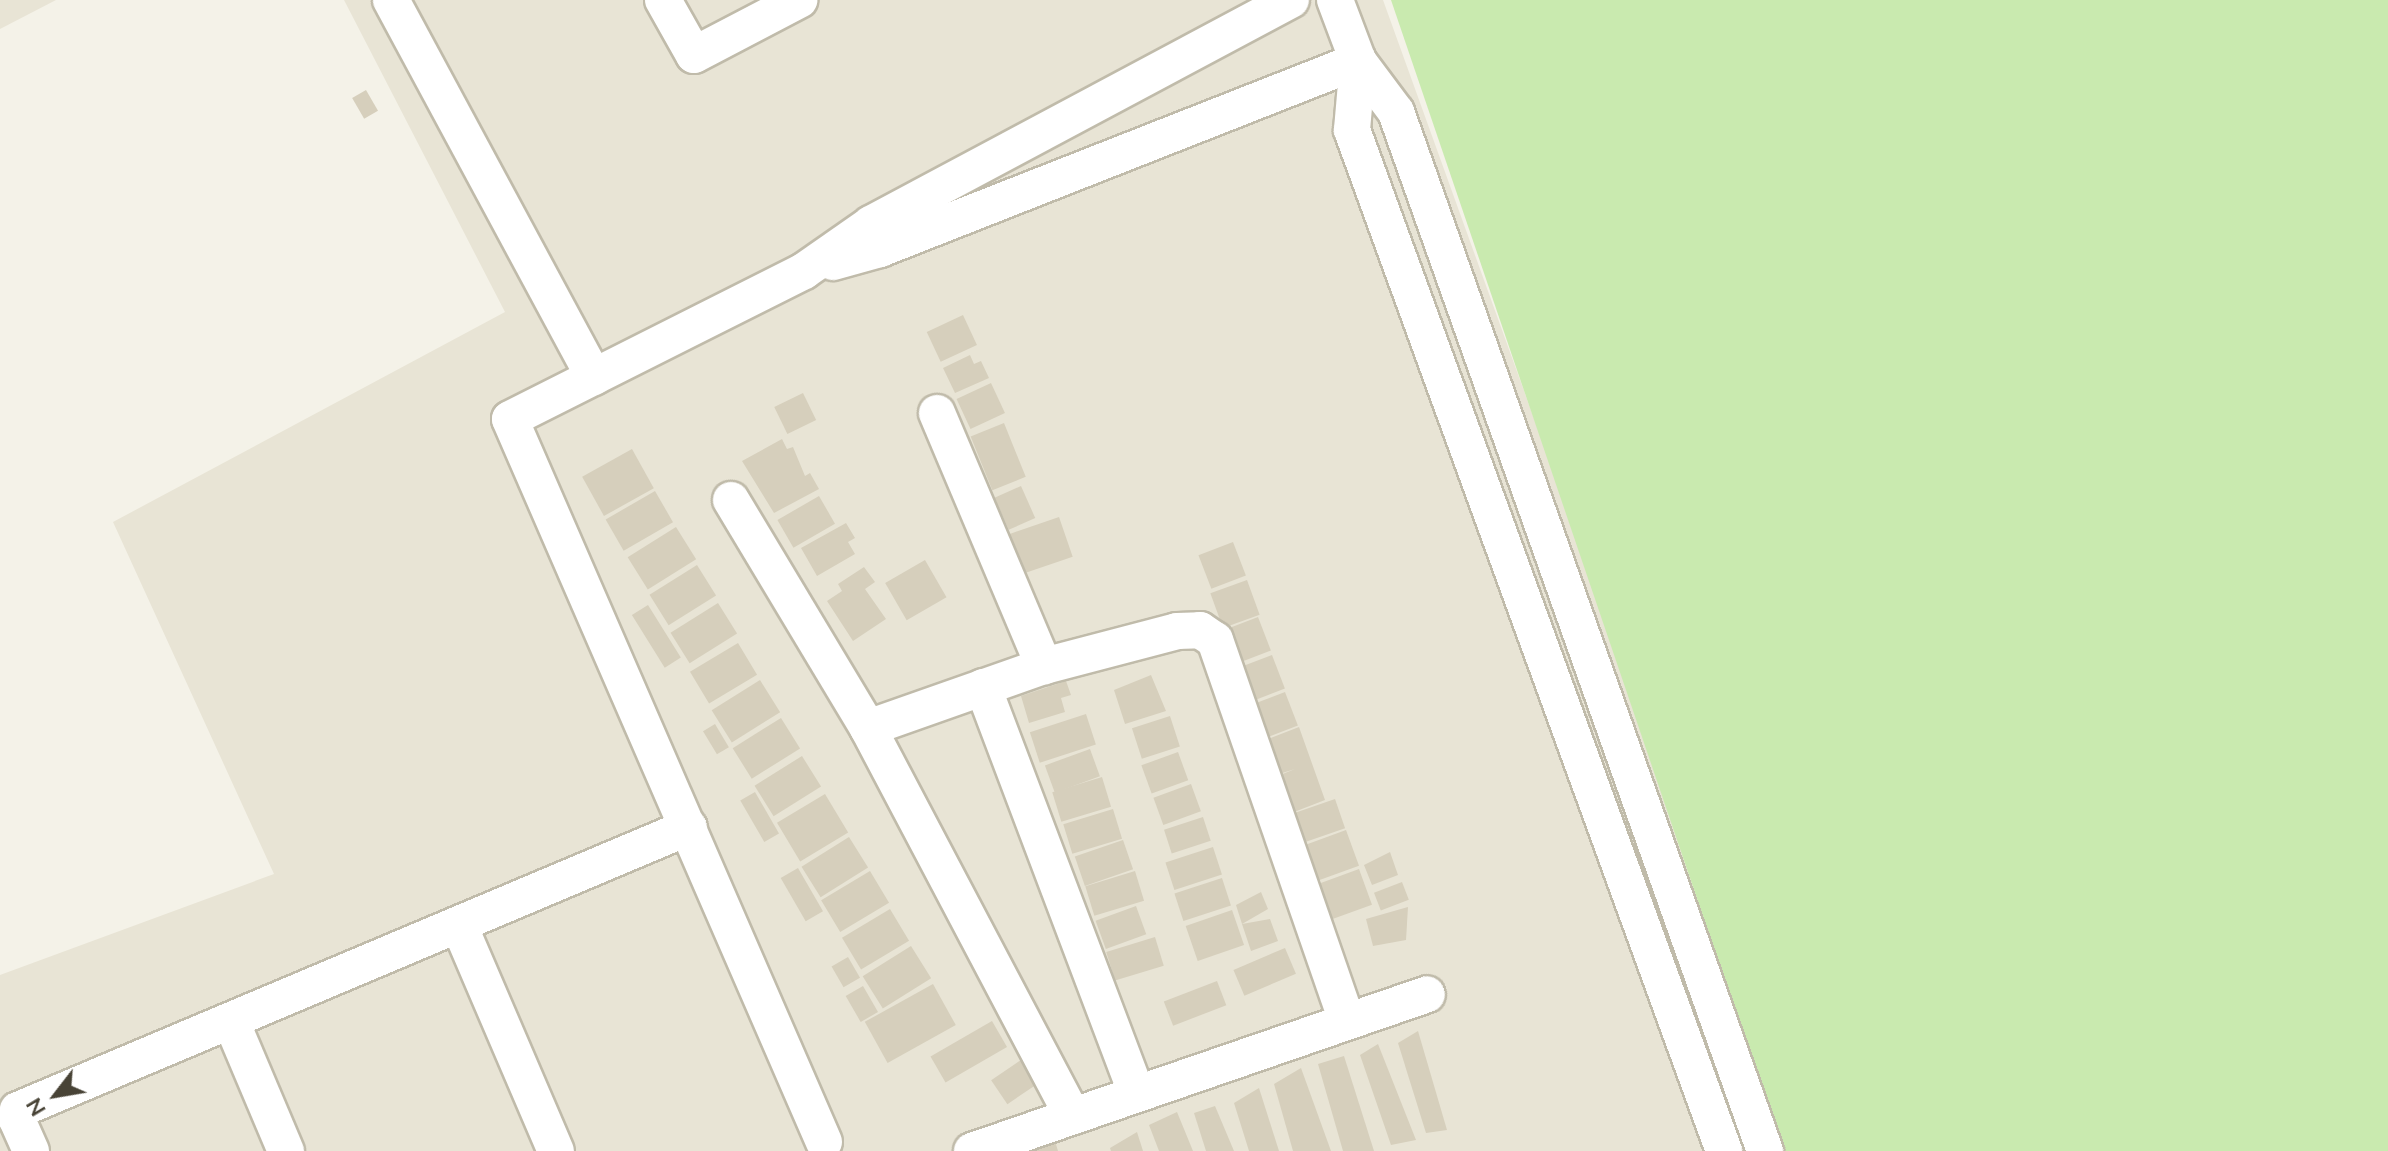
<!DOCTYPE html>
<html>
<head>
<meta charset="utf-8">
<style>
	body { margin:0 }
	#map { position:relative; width:2388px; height:1151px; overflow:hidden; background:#f4f2e8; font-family:Mulish,sans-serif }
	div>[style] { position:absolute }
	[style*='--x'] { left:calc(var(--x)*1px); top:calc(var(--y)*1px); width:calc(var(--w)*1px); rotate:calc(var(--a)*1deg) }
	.residential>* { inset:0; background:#e8e4d5 }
	.green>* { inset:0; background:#c9eaaf }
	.building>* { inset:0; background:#d6cfbc; transform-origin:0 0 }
	.roads { filter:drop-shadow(2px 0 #c0bbaa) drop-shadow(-2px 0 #c0bbaa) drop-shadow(0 2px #c0bbaa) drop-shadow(0 -2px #c0bbaa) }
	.minor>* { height:36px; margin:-18px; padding:0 18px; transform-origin:18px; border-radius:18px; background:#fff }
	span { translate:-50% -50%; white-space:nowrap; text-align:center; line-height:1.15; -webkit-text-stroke:7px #fff; paint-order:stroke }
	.north { position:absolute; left:16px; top:1055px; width:80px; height:80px; -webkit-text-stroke:6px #fff; paint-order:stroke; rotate:239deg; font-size:22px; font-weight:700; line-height:32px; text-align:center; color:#484336 }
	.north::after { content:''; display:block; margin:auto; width:28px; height:36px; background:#484336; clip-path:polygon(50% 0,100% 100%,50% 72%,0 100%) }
</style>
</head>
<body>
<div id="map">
	<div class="residential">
		<div style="clip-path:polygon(0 0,56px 0,0 29px)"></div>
		<div style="clip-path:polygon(344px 0,1383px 0,1798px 1151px,0 1151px,0 975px,274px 874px,113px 522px,505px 312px)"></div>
	</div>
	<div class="green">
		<div style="clip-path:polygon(1391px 0,2388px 0,2388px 1151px,1783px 1151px)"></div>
	</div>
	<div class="building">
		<div style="left:366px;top:90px;width:24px;height:16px;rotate:60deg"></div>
		<div style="left:963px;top:315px;width:33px;height:40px;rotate:65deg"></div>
		<div style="clip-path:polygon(970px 355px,974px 364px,981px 361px,989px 378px,955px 393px,943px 368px)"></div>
		<div style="left:991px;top:383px;width:33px;height:38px;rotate:65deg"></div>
		<div style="left:803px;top:393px;width:30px;height:32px;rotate:64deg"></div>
		<div style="left:1004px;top:423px;width:58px;height:36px;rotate:68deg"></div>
		<div style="clip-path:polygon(782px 439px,787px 449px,793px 447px,805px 476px,810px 473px,819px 489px,774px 513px,742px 461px)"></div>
		<div style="left:632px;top:449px;width:45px;height:57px;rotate:61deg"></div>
		<div style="left:1021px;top:486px;width:35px;height:29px;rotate:66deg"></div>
		<div style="left:655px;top:491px;width:36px;height:57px;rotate:60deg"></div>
		<div style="left:819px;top:496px;width:32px;height:48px;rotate:60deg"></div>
		<div style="left:1059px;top:517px;width:42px;height:55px;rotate:71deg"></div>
		<div style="clip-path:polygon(846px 523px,855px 538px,848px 542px,855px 554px,817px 576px,801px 548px)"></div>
		<div style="left:676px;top:527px;width:38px;height:57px;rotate:58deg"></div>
		<div style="left:1233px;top:542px;width:36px;height:37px;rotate:69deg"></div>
		<div style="left:925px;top:560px;width:43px;height:46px;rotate:60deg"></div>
		<div style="left:697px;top:565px;width:36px;height:56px;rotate:58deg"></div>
		<div style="clip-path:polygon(864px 567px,875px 582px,865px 589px,886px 619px,853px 641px,827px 601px,842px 591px,838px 584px)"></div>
		<div style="left:1247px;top:580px;width:37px;height:39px;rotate:70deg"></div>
		<div style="left:718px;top:603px;width:36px;height:56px;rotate:58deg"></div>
		<div style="left:648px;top:605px;width:62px;height:19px;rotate:58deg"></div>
		<div style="left:1258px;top:617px;width:36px;height:37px;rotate:69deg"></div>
		<div style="left:738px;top:643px;width:37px;height:56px;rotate:59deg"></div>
		<div style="left:1272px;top:655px;width:36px;height:38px;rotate:69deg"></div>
		<div style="clip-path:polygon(1151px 675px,1166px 711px,1125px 724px,1114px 690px)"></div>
		<div style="left:760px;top:680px;width:38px;height:57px;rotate:58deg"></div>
		<div style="clip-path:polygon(1066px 681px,1071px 695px,1061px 698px,1065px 712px,1029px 723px,1021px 696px)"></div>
		<div style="left:1285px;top:692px;width:36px;height:38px;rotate:69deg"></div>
		<div style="left:1086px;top:714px;width:32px;height:59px;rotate:72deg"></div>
		<div style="left:1170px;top:716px;width:32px;height:40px;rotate:72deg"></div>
		<div style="left:781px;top:718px;width:36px;height:57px;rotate:58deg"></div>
		<div style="left:715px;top:724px;width:27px;height:14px;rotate:59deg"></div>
		<div style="clip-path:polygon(1299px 727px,1325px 800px,1289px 814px,1275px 777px,1295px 769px,1276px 775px,1263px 741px)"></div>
		<div style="left:1090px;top:749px;width:29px;height:48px;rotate:70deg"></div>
		<div style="left:1178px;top:752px;width:30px;height:39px;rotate:70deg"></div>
		<div style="left:802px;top:756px;width:36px;height:56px;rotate:58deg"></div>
		<div style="left:1102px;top:777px;width:31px;height:52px;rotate:73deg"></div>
		<div style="left:1191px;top:784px;width:29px;height:40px;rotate:70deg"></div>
		<div style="left:755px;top:792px;width:48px;height:17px;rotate:60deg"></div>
		<div style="left:825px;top:794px;width:45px;height:56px;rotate:59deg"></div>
		<div style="left:1335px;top:799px;width:31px;height:52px;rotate:71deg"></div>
		<div style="left:1113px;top:809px;width:31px;height:52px;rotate:73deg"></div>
		<div style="left:1203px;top:817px;width:25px;height:41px;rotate:72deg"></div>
		<div style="left:1346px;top:830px;width:38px;height:53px;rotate:70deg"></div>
		<div style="left:849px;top:837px;width:36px;height:56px;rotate:58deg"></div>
		<div style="left:1123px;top:840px;width:31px;height:51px;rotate:71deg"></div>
		<div style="left:1213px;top:847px;width:29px;height:50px;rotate:72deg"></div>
		<div style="clip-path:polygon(1390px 852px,1398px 875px,1372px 885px,1364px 865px)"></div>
		<div style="left:798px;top:868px;width:50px;height:20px;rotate:60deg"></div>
		<div style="left:1359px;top:869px;width:38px;height:53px;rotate:70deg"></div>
		<div style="left:870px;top:871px;width:37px;height:57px;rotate:59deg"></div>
		<div style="left:1135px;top:871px;width:31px;height:52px;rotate:73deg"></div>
		<div style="left:1222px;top:878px;width:29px;height:50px;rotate:72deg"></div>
		<div style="left:1402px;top:882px;width:19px;height:30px;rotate:69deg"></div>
		<div style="clip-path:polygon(1261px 892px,1268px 909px,1242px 924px,1236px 905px)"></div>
		<div style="left:1136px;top:906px;width:30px;height:43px;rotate:70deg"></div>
		<div style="clip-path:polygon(1408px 907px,1406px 940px,1373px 946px,1366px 919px)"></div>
		<div style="left:890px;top:909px;width:37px;height:56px;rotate:59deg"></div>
		<div style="left:1232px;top:910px;width:37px;height:49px;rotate:71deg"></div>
		<div style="clip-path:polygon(1270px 919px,1278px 941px,1251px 951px,1242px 924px)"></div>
		<div style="left:1155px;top:937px;width:30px;height:51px;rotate:73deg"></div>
		<div style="left:911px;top:946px;width:38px;height:57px;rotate:58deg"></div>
		<div style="left:1285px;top:948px;width:28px;height:56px;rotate:67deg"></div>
		<div style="left:848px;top:957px;width:24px;height:19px;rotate:60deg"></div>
		<div style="left:1217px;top:981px;width:26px;height:57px;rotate:69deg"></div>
		<div style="left:933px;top:984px;width:47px;height:78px;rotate:61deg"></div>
		<div style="left:863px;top:986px;width:30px;height:20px;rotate:60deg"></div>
		<div style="left:992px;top:1021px;width:30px;height:71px;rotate:60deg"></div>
		<div style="clip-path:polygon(1418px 1031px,1447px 1130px,1426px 1133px,1398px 1043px)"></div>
		<div style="clip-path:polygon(1378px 1044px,1416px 1140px,1391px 1145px,1360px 1055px)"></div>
		<div style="clip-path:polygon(1344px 1056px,1374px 1151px,1343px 1151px,1318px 1064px)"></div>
		<div style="left:1021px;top:1060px;width:29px;height:36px;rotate:56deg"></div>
		<div style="clip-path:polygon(1301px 1068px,1331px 1151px,1293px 1151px,1274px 1084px)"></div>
		<div style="clip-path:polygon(1259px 1088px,1279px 1151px,1249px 1151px,1234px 1103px)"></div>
		<div style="clip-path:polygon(1215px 1106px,1234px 1151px,1206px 1151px,1194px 1113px)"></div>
		<div style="clip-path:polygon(1177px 1112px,1193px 1151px,1159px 1151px,1149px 1125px)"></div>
		<div style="clip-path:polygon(1051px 1128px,1058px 1151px,1030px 1151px,1025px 1137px)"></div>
		<div style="clip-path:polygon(1137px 1132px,1143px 1151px,1111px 1151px,1110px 1148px)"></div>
	</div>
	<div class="roads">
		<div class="minor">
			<div style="--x:391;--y:0;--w:428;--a:61.7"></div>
			<div style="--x:663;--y:0;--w:63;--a:60.6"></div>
			<div style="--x:694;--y:55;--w:119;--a:-27.6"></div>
			<div style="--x:1335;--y:0;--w:65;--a:69.3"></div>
			<div style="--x:1358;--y:61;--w:64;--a:53.3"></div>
			<div style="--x:1396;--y:112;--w:1103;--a:70.45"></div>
			<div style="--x:1358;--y:61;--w:69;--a:95"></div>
			<div style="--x:1352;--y:130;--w:1087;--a:69.98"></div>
			<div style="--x:833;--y:262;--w:49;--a:-15.5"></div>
			<div style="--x:880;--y:249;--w:514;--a:-21.47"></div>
			<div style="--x:937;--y:413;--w:275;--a:67.1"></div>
			<div style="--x:731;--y:500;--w:266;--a:59"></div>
			<div style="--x:868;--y:728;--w:439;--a:62.2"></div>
			<div style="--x:983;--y:687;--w:435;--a:69.3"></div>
			<div style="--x:868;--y:728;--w:187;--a:-19.4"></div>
			<div style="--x:1044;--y:666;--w:138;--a:-14.7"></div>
			<div style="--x:1177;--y:631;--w:23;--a:-2"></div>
			<div style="--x:1200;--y:630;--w:18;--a:34"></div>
			<div style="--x:1215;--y:640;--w:403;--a:70.9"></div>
			<div style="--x:459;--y:925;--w:246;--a:66.8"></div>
			<div style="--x:231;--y:1021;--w:141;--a:67.1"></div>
			<div style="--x:824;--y:1142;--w:788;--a:-113.48"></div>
			<div style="--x:510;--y:419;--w:329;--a:-26.7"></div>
			<div style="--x:804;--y:271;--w:82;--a:-35"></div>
			<div style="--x:871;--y:224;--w:476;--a:-28.1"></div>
			<div style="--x:31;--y:1151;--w:36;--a:-114"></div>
			<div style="--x:16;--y:1118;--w:8;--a:-76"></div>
			<div style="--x:18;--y:1110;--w:728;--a:-22.87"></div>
			<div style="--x:972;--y:1151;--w:481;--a:-19"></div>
		</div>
	</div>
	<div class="north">N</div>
</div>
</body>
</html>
